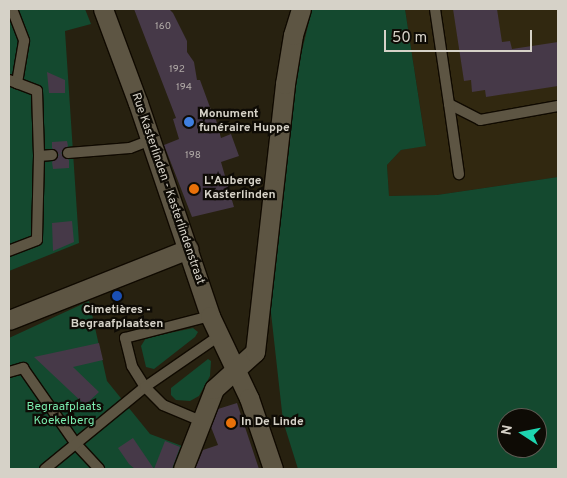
<!DOCTYPE html>
<html>
<head>
<meta charset="utf-8">
<style>
	body { margin:0 }
	#map { position:relative; width:567px; height:478px; overflow:hidden; background:#272110; font-family:Overpass,sans-serif }
	div>[style] { position:absolute }
	[style*='--x'] { left:calc(var(--x)*1px); top:calc(var(--y)*1px); width:calc(var(--w)*1px); rotate:calc(var(--a)*1deg) }
	.built>* { inset:0; background:#312810 }
	.green>* { inset:0; background:#14492f }
	.building>* { inset:0; background:#463948 }
	.roads { filter:drop-shadow(1px 0 #100a00) drop-shadow(-1px 0 #100a00) drop-shadow(0 1px #100a00) drop-shadow(0 -1px #100a00) }
	.lane>* { height:10px; margin:-5px; padding:0 5px; transform-origin:5px; border-radius:5px; background:#5d5543 }
	.street>* { height:19px; margin:-9.5px; padding:0 9.5px; transform-origin:9.5px; border-radius:9.5px; background:#5d5543 }
	.dots>* { width:14px; height:14px; translate:-50% -50%; box-sizing:border-box; border:2px solid #0e0b05; border-radius:50% }
	span { translate:-50% -50%; white-space:nowrap; text-align:center; line-height:1.15; -webkit-text-stroke:4.5px #0e0b05; paint-order:stroke }
	.number-label { font-size:10px; color:#b2aca8 }
	.number-label span { -webkit-text-stroke-width:0 }
	.poi-label { font-size:12px; color:#d6d2c8; font-weight:700 }
	.left { translate:0 -50%; text-align:left }
	.street-label { font-size:12px; color:#d6d2c8 }
	.park-label { font-size:12px; color:#7becae }
	.frame { position:absolute; inset:0; border:10px solid #d6d2c8; pointer-events:none }
	.north { position:absolute; left:497px; top:408px; width:50px; height:50px; box-sizing:border-box; background:#0e0b05; border:1px solid #5e5b53; border-radius:50%; rotate:281deg; font-size:14px; font-weight:700; line-height:20px; text-align:center; color:#d6d2c8 }
	.north::after { content:''; display:block; margin:auto; width:18px; height:22px; background:#1ed5b0; clip-path:polygon(50% 0,100% 100%,50% 72%,0 100%) }
	.scale { position:absolute; left:384px; top:30px; width:148px; height:22px; box-sizing:border-box; border:2px solid #d6d2c8; border-top:0; padding-left:6px; font-size:15px; line-height:18px; white-space:nowrap; color:#d6d2c8; -webkit-text-stroke:4px #0e0b05; paint-order:stroke }
</style>
</head>
<body>
<div id="map">
	<div class="built">
		<div style="clip-path:polygon(405px 9px,558px 9px,558px 177px,437px 195px,389px 196px,387px 165px,401px 150px,426px 145px)"></div>
	</div>
	<div class="green">
		<div style="clip-path:polygon(9px 9px,85px 9px,91px 24px,65px 31px,79px 243px,9px 271px)"></div>
		<div style="clip-path:polygon(evenodd,312px 9px,405px 9px,426px 146px,401px 150px,387px 165px,389px 196px,437px 195px,558px 177px,558px 469px,298px 469px,283px 421px,270px 304px,276px 223px,298px 67px,312px 9px,507px 418px,537px 418px,537px 448px,507px 448px,507px 418px)"></div>
		<div style="clip-path:polygon(89px 301px,107px 381px,150px 434px,182px 446px,175px 469px,9px 469px,9px 338px)"></div>
		<div style="clip-path:polygon(193px 328px,198px 332px,195px 337px,154px 369px,146px 367px,141px 346px,146px 338px)"></div>
		<div style="clip-path:polygon(208px 359px,211px 361px,210px 376px,199px 396px,190px 401px,176px 400px,171px 395px,171px 388px)"></div>
	</div>
	<div class="building">
		<div style="clip-path:polygon(134px 9px,169px 9px,173px 13px,187px 41px,187px 52px,194px 62px,197px 80px,200px 80px,211px 110px,213px 109px,221px 138px,231px 134px,239px 156px,221px 162px,234px 207px,192px 217px,164px 145px,179px 139px,173px 119px,176px 118px)"></div>
		<div style="clip-path:polygon(453px 9px,497px 9px,502px 42px,510px 41px,512px 49px,558px 42px,558px 86px,486px 97px,485px 90px,472px 92px,471px 80px,464px 81px)"></div>
		<div style="clip-path:polygon(47px 72px,65px 80px,65px 93px,49px 93px)"></div>
		<div style="clip-path:polygon(67px 141px,68px 146px,61px 153px,69px 160px,69px 168px,53px 169px,52px 162px,59px 155px,52px 148px,52px 142px)"></div>
		<div style="clip-path:polygon(72px 221px,74px 242px,53px 251px,52px 223px)"></div>
		<div style="clip-path:polygon(99px 343px,103px 360px,73px 367px,99px 392px,85px 405px,34px 357px)"></div>
		<div style="clip-path:polygon(237px 403px,259px 469px,195px 469px,203px 450px,218px 445px,211px 427px,218px 409px)"></div>
		<div style="clip-path:polygon(133px 438px,154px 469px,135px 469px,129px 464px,118px 448px)"></div>
		<div style="clip-path:polygon(165px 441px,180px 447px,172px 469px,154px 469px)"></div>
	</div>
	<div class="roads">
		<div class="lane">
			<div style="--x:12;--y:9;--w:34;--a:69"></div>
			<div style="--x:24;--y:41;--w:43;--a:99.5"></div>
			<div style="--x:435;--y:9;--w:96;--a:81.6"></div>
			<div style="--x:449;--y:104;--w:35;--a:27"></div>
			<div style="--x:480;--y:120;--w:79;--a:-10.2"></div>
			<div style="--x:9;--y:80;--w:30;--a:21"></div>
			<div style="--x:37;--y:91;--w:65;--a:88.2"></div>
			<div style="--x:39;--y:156;--w:84;--a:91.4"></div>
			<div style="--x:37;--y:240;--w:30;--a:159"></div>
			<div style="--x:449;--y:104;--w:71;--a:81.9"></div>
			<div style="--x:68;--y:153;--w:62;--a:-4.6"></div>
			<div style="--x:130;--y:148;--w:22;--a:-21"></div>
			<div style="--x:39;--y:156;--w:13;--a:-4"></div>
			<div style="--x:9;--y:372;--w:15;--a:-16"></div>
			<div style="--x:23;--y:368;--w:93;--a:55.1"></div>
			<div style="--x:76;--y:444;--w:34;--a:47"></div>
			<div style="--x:201;--y:421;--w:41;--a:-157.2"></div>
			<div style="--x:163;--y:405;--w:25;--a:-135"></div>
			<div style="--x:145;--y:387;--w:25;--a:-122"></div>
			<div style="--x:132;--y:366;--w:29;--a:-104"></div>
			<div style="--x:125;--y:338;--w:88;--a:-14.5"></div>
			<div style="--x:45;--y:469;--w:129;--a:-39.4"></div>
			<div style="--x:145;--y:387;--w:90;--a:-34.6"></div>
		</div>
		<div class="street">
			<div style="--x:103;--y:9;--w:100;--a:69.6"></div>
			<div style="--x:138;--y:103;--w:225;--a:71.3"></div>
			<div style="--x:210;--y:316;--w:91;--a:64.6"></div>
			<div style="--x:249;--y:398;--w:75;--a:71.3"></div>
			<div style="--x:9;--y:320;--w:193;--a:-21.6"></div>
			<div style="--x:183;--y:469;--w:86;--a:-68.8"></div>
			<div style="--x:214;--y:389;--w:55;--a:-42.1"></div>
			<div style="--x:255;--y:352;--w:270;--a:-83.6"></div>
			<div style="--x:285;--y:84;--w:50;--a:-80.7"></div>
			<div style="--x:293;--y:35;--w:27;--a:-73"></div>
		</div>
	</div>
	<div class="dots">
		<div style="left:189px;top:122px;background:#3f7fe0"></div>
		<div style="left:194px;top:189px;background:#e8710a"></div>
		<div style="left:117px;top:296px;background:#1a4fb4"></div>
		<div style="left:231px;top:423px;background:#e8710a"></div>
	</div>
	<div class="number-label">
		<span style="left:163px;top:27px">160</span>
		<span style="left:177px;top:70px">192</span>
		<span style="left:184px;top:88px">194</span>
		<span style="left:193px;top:156px">198</span>
	</div>
	<div class="poi-label">
		<span class="left" style="left:199px;top:122px">Monument<br>funéraire Huppe</span>
		<span class="left" style="left:204px;top:189px">L'Auberge<br>Kasterlinden</span>
		<span style="left:117px;top:318px">Cimetières -<br>Begraafplaatsen</span>
		<span class="left" style="left:241px;top:423px">In De Linde</span>
	</div>
	<div class="street-label">
		<span style="left:167px;top:189px;rotate:71deg">Rue Kasterlinden - Kasterlindenstraat</span>
	</div>
	<div class="park-label">
		<span style="left:64px;top:415px">Begraafplaats<br>Koekelberg</span>
	</div>
	<div class="frame"></div>
	<div class="north">N</div>
	<div class="scale">50 m</div>
</div>
</body>
</html>
